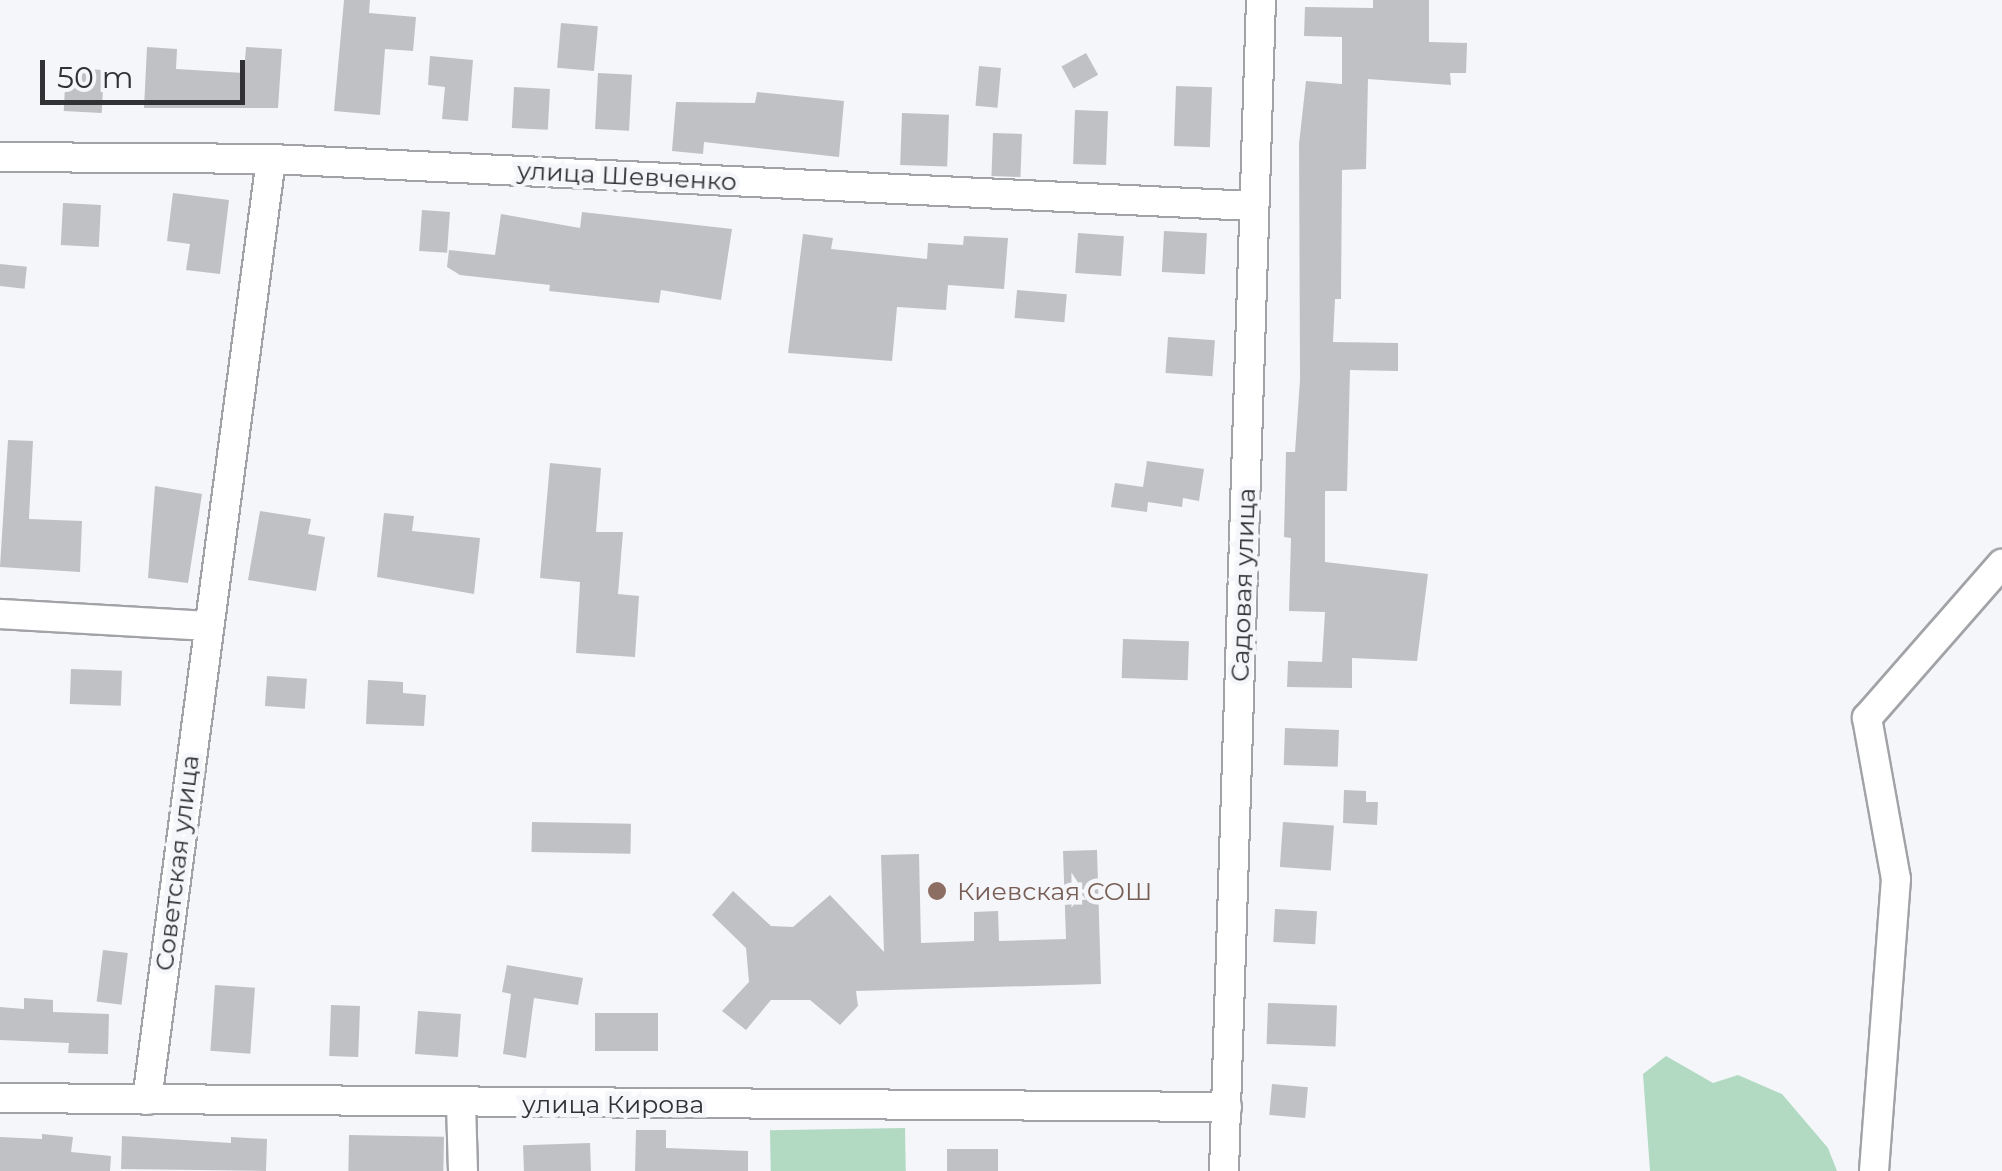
<!DOCTYPE html>
<html>
<head>
<meta charset="utf-8">
<style>
	body { margin:0 }
	#map { position:relative; width:2002px; height:1171px; overflow:hidden; background:#f4f6fa; font-family:Montserrat,sans-serif }
	div>[style] { position:absolute }
	[style*='--x'] { left:calc(var(--x)*1px); top:calc(var(--y)*1px); width:calc(var(--w)*1px); rotate:calc(var(--a)*1deg) }
	.green>* { inset:0; background:#b2d9c2; transform-origin:0 0 }
	.building>* { inset:0; background:#c0c1c5; transform-origin:0 0 }
	.roads { filter:drop-shadow(2px 0 #a2a3a7) drop-shadow(-2px 0 #a2a3a7) drop-shadow(0 2px #a2a3a7) drop-shadow(0 -2px #a2a3a7) }
	.minor>* { height:28px; margin:-14px; padding:0 14px; transform-origin:14px; border-radius:14px; background:#fff }
	.dots>* { width:28px; height:28px; translate:-50% -50%; box-sizing:border-box; border:5px solid #f4f6fa; border-radius:50% }
	span { translate:-50% -50%; white-space:nowrap; text-align:center; line-height:1.15; -webkit-text-stroke:9px #f4f6fa; paint-order:stroke }
	.street-label { font-size:25px; color:#323234 }
	.education-label { font-size:25px; color:#785e54 }
	.left { translate:0 -50%; text-align:left }
	.scale { position:absolute; left:40px; top:60px; width:205px; height:45px; box-sizing:border-box; border:5px solid #323234; border-top:0; padding-left:12px; font-size:30px; line-height:35px; white-space:nowrap; color:#323234; -webkit-text-stroke:8px #f4f6fa; paint-order:stroke }
</style>
</head>
<body>
<div id="map">
	<div class="green">
		<div style="clip-path:polygon(1666px 1056px,1713px 1083px,1738px 1075px,1782px 1094px,1828px 1148px,1837px 1171px,1650px 1171px,1643px 1074px)"></div>
		<div style="left:905px;top:1128px;width:43px;height:135px;rotate:89deg"></div>
	</div>
	<div class="building">
		<div style="clip-path:polygon(344px 0,370px 0,369px 13px,416px 17px,413px 51px,385px 49px,380px 115px,334px 111px)"></div>
		<div style="clip-path:polygon(1373px 0,1429px 0,1429px 42px,1467px 43px,1466px 73px,1450px 73px,1451px 85px,1368px 79px,1366px 169px,1342px 170px,1341px 299px,1335px 299px,1333px 342px,1398px 343px,1398px 371px,1350px 370px,1347px 491px,1325px 491px,1325px 562px,1428px 574px,1417px 661px,1352px 658px,1352px 688px,1287px 687px,1288px 661px,1322px 662px,1325px 612px,1289px 611px,1291px 538px,1284px 537px,1286px 452px,1295px 452px,1300px 380px,1299px 144px,1306px 81px,1342px 84px,1342px 37px,1304px 36px,1305px 7px,1373px 8px)"></div>
		<div style="left:561px;top:23px;width:37px;height:45px;rotate:5deg"></div>
		<div style="clip-path:polygon(147px 47px,177px 49px,176px 69px,244px 73px,246px 47px,282px 49px,278px 108px,144px 108px)"></div>
		<div style="left:1086px;top:53px;width:25px;height:28px;rotate:61deg"></div>
		<div style="clip-path:polygon(430px 56px,473px 60px,468px 121px,442px 119px,445px 87px,428px 85px)"></div>
		<div style="left:979px;top:66px;width:22px;height:40px;rotate:5deg"></div>
		<div style="left:66px;top:68px;width:38px;height:43px;rotate:3deg"></div>
		<div style="left:598px;top:73px;width:34px;height:56px;rotate:3deg"></div>
		<div style="left:1176px;top:86px;width:36px;height:60px;rotate:2deg"></div>
		<div style="left:514px;top:87px;width:36px;height:41px;rotate:3deg"></div>
		<div style="clip-path:polygon(757px 92px,844px 101px,839px 157px,704px 142px,703px 154px,672px 151px,676px 102px,755px 103px)"></div>
		<div style="left:1075px;top:110px;width:33px;height:54px;rotate:2deg"></div>
		<div style="left:902px;top:113px;width:47px;height:52px;rotate:2deg"></div>
		<div style="left:993px;top:133px;width:29px;height:43px;rotate:2deg"></div>
		<div style="clip-path:polygon(173px 193px,229px 200px,220px 274px,186px 270px,190px 244px,167px 241px)"></div>
		<div style="left:63px;top:203px;width:38px;height:42px;rotate:3deg"></div>
		<div style="left:422px;top:210px;width:28px;height:41px;rotate:4deg"></div>
		<div style="clip-path:polygon(582px 212px,732px 229px,721px 300px,661px 290px,659px 303px,549px 291px,550px 285px,460px 275px,447px 267px,449px 250px,495px 255px,501px 214px,580px 228px)"></div>
		<div style="left:1164px;top:231px;width:43px;height:41px;rotate:3deg"></div>
		<div style="left:1078px;top:233px;width:46px;height:40px;rotate:4deg"></div>
		<div style="clip-path:polygon(803px 234px,833px 238px,831px 249px,927px 259px,928px 243px,963px 245px,964px 236px,1008px 238px,1004px 289px,948px 285px,946px 310px,897px 307px,892px 361px,788px 353px)"></div>
		<div style="left:0;top:264px;width:27px;height:22px;rotate:6deg"></div>
		<div style="left:1017px;top:290px;width:50px;height:28px;rotate:5deg"></div>
		<div style="left:1168px;top:337px;width:47px;height:36px;rotate:4deg"></div>
		<div style="clip-path:polygon(8px 440px,33px 441px,29px 519px,82px 521px,80px 572px,0 567px)"></div>
		<div style="clip-path:polygon(1147px 461px,1204px 469px,1199px 501px,1183px 498px,1182px 507px,1148px 502px,1147px 512px,1111px 507px,1115px 483px,1143px 487px)"></div>
		<div style="clip-path:polygon(550px 463px,601px 468px,596px 532px,623px 532px,618px 594px,639px 596px,635px 657px,576px 653px,580px 582px,540px 578px)"></div>
		<div style="clip-path:polygon(155px 486px,202px 494px,188px 583px,148px 578px)"></div>
		<div style="clip-path:polygon(260px 511px,311px 519px,308px 534px,325px 537px,316px 591px,248px 580px)"></div>
		<div style="clip-path:polygon(384px 513px,414px 516px,412px 531px,480px 538px,474px 594px,377px 577px)"></div>
		<div style="left:1123px;top:639px;width:66px;height:39px;rotate:2deg"></div>
		<div style="left:71px;top:669px;width:51px;height:35px;rotate:2deg"></div>
		<div style="left:267px;top:676px;width:40px;height:30px;rotate:4deg"></div>
		<div style="clip-path:polygon(368px 680px,403px 682px,403px 693px,426px 695px,424px 726px,366px 724px)"></div>
		<div style="left:1285px;top:728px;width:54px;height:37px;rotate:2deg"></div>
		<div style="clip-path:polygon(1344px 790px,1366px 791px,1366px 802px,1378px 802px,1377px 825px,1343px 823px)"></div>
		<div style="left:532px;top:822px;width:99px;height:30px;rotate:1deg"></div>
		<div style="left:1283px;top:822px;width:51px;height:45px;rotate:4deg"></div>
		<div style="clip-path:polygon(1097px 850px,1101px 984px,856px 991px,858px 1006px,840px 1025px,810px 1000px,771px 1000px,746px 1030px,722px 1011px,749px 982px,746px 948px,712px 915px,733px 891px,771px 926px,793px 927px,830px 895px,884px 952px,881px 855px,919px 854px,921px 943px,974px 941px,974px 912px,998px 911px,999px 941px,1066px 939px,1063px 851px)"></div>
		<div style="left:1275px;top:909px;width:42px;height:33px;rotate:3deg"></div>
		<div style="left:103px;top:950px;width:25px;height:52px;rotate:7deg"></div>
		<div style="clip-path:polygon(507px 965px,583px 978px,578px 1005px,534px 998px,526px 1058px,503px 1054px,511px 994px,502px 992px)"></div>
		<div style="left:215px;top:985px;width:40px;height:66px;rotate:4deg"></div>
		<div style="clip-path:polygon(24px 998px,53px 1000px,53px 1012px,109px 1014px,108px 1054px,68px 1053px,69px 1043px,0 1040px,0 1007px,24px 1009px)"></div>
		<div style="left:1268px;top:1003px;width:69px;height:41px;rotate:2deg"></div>
		<div style="left:331px;top:1005px;width:29px;height:51px;rotate:2deg"></div>
		<div style="left:418px;top:1011px;width:43px;height:43px;rotate:4deg"></div>
		<div style="left:595px;top:1013px;width:63px;height:38px"></div>
		<div style="left:1272px;top:1084px;width:36px;height:31px;rotate:5deg"></div>
		<div style="clip-path:polygon(636px 1130px,666px 1130px,666px 1148px,748px 1151px,748px 1171px,635px 1171px)"></div>
		<div style="clip-path:polygon(42px 1134px,73px 1137px,71px 1152px,111px 1156px,110px 1171px,0 1171px,0 1137px,42px 1139px)"></div>
		<div style="left:349px;top:1135px;width:95px;height:36px;rotate:1deg"></div>
		<div style="clip-path:polygon(122px 1136px,231px 1143px,231px 1137px,267px 1139px,266px 1171px,121px 1169px)"></div>
		<div style="left:590px;top:1143px;width:28px;height:67px;rotate:88deg"></div>
		<div style="left:947px;top:1149px;width:51px;height:22px"></div>
	</div>
	<div class="roads">
		<div class="minor">
			<div style="--x:0;--y:157;--w:271;--a:0.4"></div>
			<div style="--x:271;--y:159;--w:984;--a:2.74"></div>
			<div style="--x:0;--y:614;--w:208;--a:3.3"></div>
			<div style="--x:0;--y:1098;--w:1227;--a:0.42"></div>
			<div style="--x:147;--y:1100;--w:949;--a:-82.49"></div>
			<div style="--x:461;--y:1104;--w:67;--a:88.3"></div>
			<div style="--x:1224;--y:1171;--w:1172;--a:-88.19"></div>
			<div style="--x:1874;--y:1171;--w:293;--a:-85.7"></div>
			<div style="--x:1896;--y:879;--w:164;--a:-100.2"></div>
			<div style="--x:1867;--y:718;--w:205;--a:-48.8"></div>
		</div>
	</div>
	<div class="dots">
		<div style="left:937px;top:891px;background:#8d6e63"></div>
	</div>
	<div class="street-label">
		<span style="left:627px;top:176px;rotate:3deg">улица Шевченко</span>
		<span style="left:1243px;top:585px;rotate:-88deg">Садовая улица</span>
		<span style="left:177px;top:863px;rotate:-83deg">Советская улица</span>
		<span style="left:613px;top:1104px">улица Кирова</span>
	</div>
	<div class="education-label">
		<span class="left" style="left:957px;top:891px">Киевская СОШ</span>
	</div>
	<div class="scale">50 m</div>
</div>
</body>
</html>
